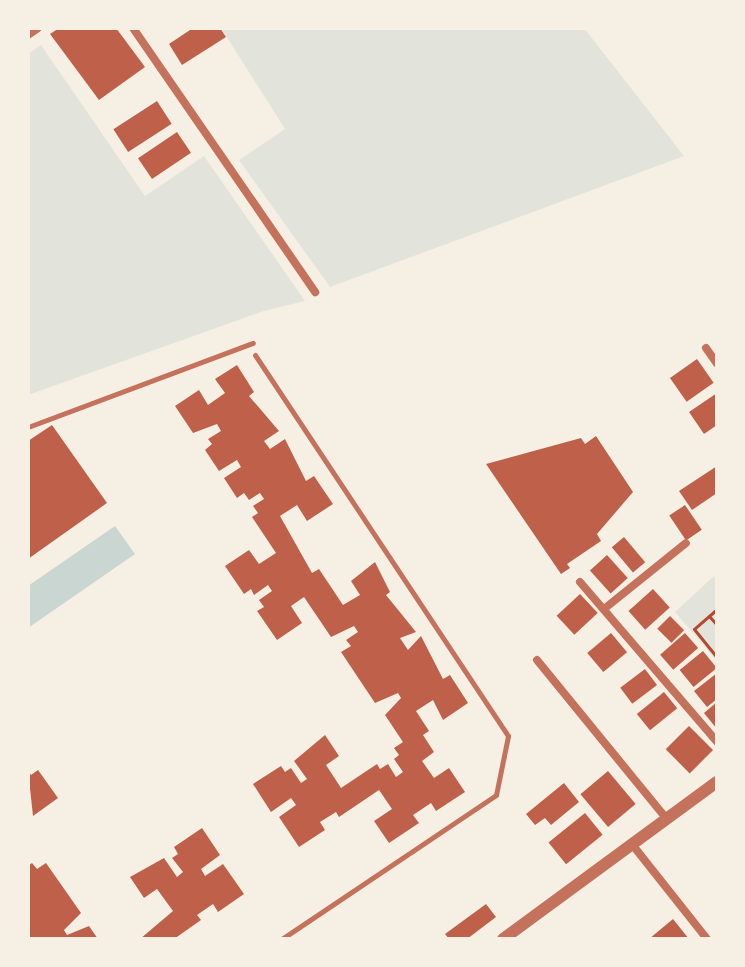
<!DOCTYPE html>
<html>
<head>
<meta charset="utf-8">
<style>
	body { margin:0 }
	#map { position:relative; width:745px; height:967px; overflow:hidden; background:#f6efe4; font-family:Roboto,sans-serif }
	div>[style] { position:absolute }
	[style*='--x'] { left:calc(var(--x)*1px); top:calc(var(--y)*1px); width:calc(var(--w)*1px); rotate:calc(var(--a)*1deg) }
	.green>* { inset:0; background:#e2e4dc }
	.water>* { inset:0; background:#c9d6d2 }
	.building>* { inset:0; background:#bf614a; transform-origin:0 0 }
	.path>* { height:3px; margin:-1.5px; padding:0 1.5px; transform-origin:1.5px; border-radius:1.5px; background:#b5482f }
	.service>* { height:5px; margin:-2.5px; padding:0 2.5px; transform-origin:2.5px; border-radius:2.5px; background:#c5725c }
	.minor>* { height:8px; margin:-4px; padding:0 4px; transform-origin:4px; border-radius:4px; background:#c5725c }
	.tertiary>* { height:12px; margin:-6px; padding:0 6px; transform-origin:6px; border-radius:6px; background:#c5725c }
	span { translate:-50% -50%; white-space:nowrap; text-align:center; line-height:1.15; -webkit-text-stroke:7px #f6efe4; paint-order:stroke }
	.frame { position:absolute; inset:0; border:30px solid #f6efe4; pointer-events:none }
</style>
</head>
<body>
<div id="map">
	<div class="green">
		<div style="clip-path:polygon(221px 28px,584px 28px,684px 156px,330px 287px,239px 160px,285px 129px)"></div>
		<div style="clip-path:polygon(41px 45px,145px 196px,204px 156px,305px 301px,264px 311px,28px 395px,28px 54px)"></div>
		<div style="clip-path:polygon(714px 576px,717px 580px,717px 661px,675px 612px)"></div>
	</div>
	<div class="water">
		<div style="clip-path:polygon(115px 526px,135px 554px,28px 628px,28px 586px)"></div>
	</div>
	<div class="building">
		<div style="clip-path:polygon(59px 28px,116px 28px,145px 67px,99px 100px,50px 34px)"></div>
		<div style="clip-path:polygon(193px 28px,220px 28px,226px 37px,182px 65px,169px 44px)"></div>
		<div style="left:157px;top:101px;width:27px;height:52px;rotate:57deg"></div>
		<div style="left:177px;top:132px;width:25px;height:47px;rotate:56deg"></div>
		<div style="left:697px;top:359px;width:29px;height:33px;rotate:55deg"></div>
		<div style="clip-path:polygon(237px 365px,254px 392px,249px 396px,279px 431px,264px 441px,270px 449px,285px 439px,306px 481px,314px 476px,333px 504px,307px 521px,297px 505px,280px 516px,312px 573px,319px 569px,343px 605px,360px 595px,351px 581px,375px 562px,390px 592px,386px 595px,416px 632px,400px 638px,408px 650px,421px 636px,443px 679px,450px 675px,468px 703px,443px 720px,433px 700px,416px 711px,429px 731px,423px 735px,434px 752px,422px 761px,434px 778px,449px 768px,465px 792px,436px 811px,431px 803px,413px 815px,419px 823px,389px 843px,374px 821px,392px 809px,379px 790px,339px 817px,336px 812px,320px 822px,325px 830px,299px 847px,279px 817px,296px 805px,291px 798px,271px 812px,253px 784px,281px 766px,285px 772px,291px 768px,301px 783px,307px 779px,294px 761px,325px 735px,339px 756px,326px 765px,341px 788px,377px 764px,380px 769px,388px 764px,396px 777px,403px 772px,394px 759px,399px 755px,394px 748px,403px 742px,385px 715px,401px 698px,398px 693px,375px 703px,341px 652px,351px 646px,346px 640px,358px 632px,354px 626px,331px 637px,304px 597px,291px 606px,302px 623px,277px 640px,257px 611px,264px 607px,259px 600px,272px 591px,268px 585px,254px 595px,251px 589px,244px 594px,225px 566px,249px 550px,259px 564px,276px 553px,252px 517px,258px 513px,253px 506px,264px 499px,260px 493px,249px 500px,244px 493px,237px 498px,224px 478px,241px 467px,237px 460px,219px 471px,205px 450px,212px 444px,208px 439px,221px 431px,217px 424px,193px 433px,175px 406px,199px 390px,208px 405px,225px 393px,215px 379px)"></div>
		<div style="clip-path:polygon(717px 393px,717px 425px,704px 434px,689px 412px)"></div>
		<div style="clip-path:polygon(52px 425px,107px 503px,28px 559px,28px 441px)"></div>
		<div style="clip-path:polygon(596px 436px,633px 492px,597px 534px,601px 541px,567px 564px,570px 568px,561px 574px,486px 464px,581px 438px,585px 444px)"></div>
		<div style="clip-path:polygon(717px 466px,717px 493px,692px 510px,679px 491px)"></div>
		<div style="left:685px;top:505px;width:30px;height:19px;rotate:56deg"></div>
		<div style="left:624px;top:537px;width:33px;height:16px;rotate:50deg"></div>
		<div style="left:607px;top:555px;width:31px;height:23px;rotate:48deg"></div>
		<div style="left:653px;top:589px;width:25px;height:33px;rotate:48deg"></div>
		<div style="left:580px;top:594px;width:26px;height:32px;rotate:47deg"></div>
		<div style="left:670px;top:616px;width:20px;height:18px;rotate:45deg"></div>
		<div style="left:611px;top:633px;width:25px;height:31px;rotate:50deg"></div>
		<div style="left:685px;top:633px;width:20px;height:33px;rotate:49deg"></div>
		<div style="left:703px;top:651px;width:22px;height:30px;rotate:51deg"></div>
		<div style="left:645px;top:669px;width:20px;height:31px;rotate:53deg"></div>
		<div style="clip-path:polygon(717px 673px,717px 699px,707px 707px,694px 691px)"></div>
		<div style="left:664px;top:692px;width:21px;height:35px;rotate:51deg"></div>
		<div style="clip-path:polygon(717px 702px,717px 729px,704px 713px)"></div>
		<div style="left:689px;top:726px;width:34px;height:33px;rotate:45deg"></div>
		<div style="clip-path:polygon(28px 770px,31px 775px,38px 770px,58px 798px,33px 816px)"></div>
		<div style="left:608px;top:771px;width:43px;height:36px;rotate:50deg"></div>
		<div style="clip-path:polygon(564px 783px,579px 802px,551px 825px,545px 818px,535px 825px,526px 814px)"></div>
		<div style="left:585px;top:813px;width:28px;height:47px;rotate:51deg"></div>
		<div style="clip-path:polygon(202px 828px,220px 855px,201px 869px,205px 876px,223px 864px,244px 894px,218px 912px,213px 904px,197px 915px,201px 920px,174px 939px,140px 939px,173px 911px,157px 889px,144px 898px,130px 877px,164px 858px,177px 877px,183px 872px,172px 858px,178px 854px,174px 847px)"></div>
		<div style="clip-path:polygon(32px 863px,37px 869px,46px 863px,81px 913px,64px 930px,67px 935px,89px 926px,98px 939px,28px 939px,28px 866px)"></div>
		<div style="clip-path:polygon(486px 904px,496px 917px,467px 939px,449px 939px,445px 934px)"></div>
		<div style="clip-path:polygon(673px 919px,689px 939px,649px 939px)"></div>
	</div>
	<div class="path">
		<div style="--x:717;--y:609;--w:30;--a:139"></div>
		<div style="--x:694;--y:629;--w:36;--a:51"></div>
		<div style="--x:709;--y:616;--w:12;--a:48"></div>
	</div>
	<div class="service">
		<div style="--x:255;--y:355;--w:457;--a:56.4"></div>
		<div style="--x:508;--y:736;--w:60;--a:101.5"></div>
		<div style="--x:496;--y:795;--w:258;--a:146.1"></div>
		<div style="--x:28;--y:427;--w:240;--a:-20.5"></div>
	</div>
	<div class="minor">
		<div style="--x:133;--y:28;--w:321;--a:55.4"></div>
		<div style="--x:28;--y:35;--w:12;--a:-35"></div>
		<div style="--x:706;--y:348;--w:19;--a:55"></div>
		<div style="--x:580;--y:582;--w:211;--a:49.4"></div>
		<div style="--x:604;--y:609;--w:105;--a:-38.8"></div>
		<div style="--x:537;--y:660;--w:203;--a:50.8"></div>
		<div style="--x:631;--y:843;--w:122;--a:51.6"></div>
	</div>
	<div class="tertiary">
		<div style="--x:503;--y:939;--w:265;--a:-36.3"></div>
	</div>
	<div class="frame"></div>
</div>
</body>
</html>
